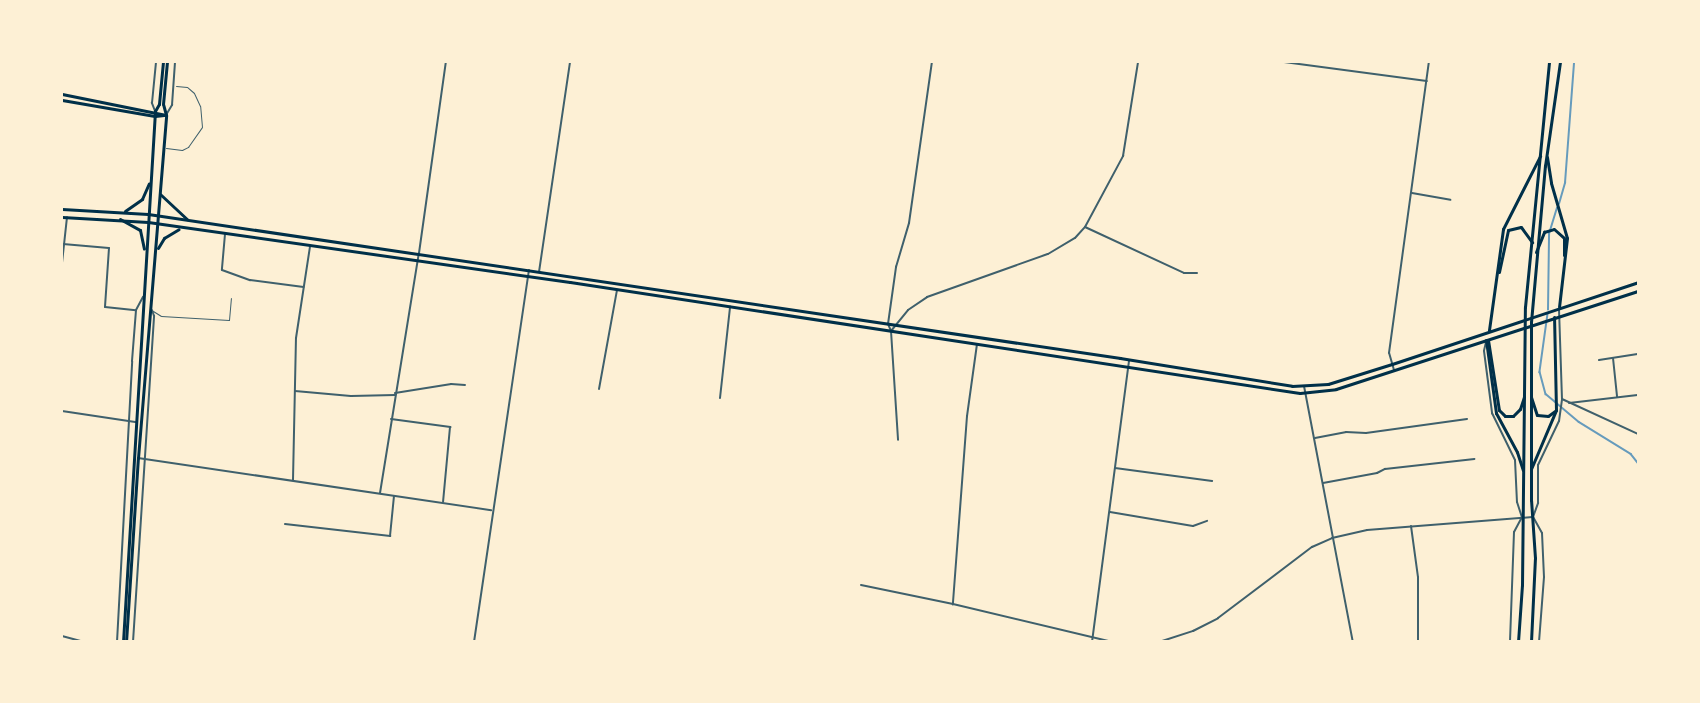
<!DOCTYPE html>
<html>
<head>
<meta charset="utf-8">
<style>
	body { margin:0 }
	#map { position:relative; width:1700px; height:703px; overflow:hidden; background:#fdf0d5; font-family:"Alegreya Sans",sans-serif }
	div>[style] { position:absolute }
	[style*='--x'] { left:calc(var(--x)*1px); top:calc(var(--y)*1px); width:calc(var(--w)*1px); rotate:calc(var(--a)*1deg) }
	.stream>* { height:1.5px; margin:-0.75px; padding:0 0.75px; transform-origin:0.75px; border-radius:0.75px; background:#669bbc }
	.service>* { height:1px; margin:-0.5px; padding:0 0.5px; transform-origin:0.5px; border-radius:0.5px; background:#3f606c }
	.minor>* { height:2px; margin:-1px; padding:0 1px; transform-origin:1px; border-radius:1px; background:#3f606c }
	.tertiary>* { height:2px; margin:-1px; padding:0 1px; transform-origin:1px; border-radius:1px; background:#3f606c }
	.secondary>* { height:3px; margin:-1.5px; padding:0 1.5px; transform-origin:1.5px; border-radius:1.5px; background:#003049 }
	.primary>* { height:3px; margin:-1.5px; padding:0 1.5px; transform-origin:1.5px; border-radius:1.5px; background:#003049 }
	span { translate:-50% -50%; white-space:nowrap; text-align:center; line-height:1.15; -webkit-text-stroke:4.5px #fdf0d5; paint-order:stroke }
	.frame { position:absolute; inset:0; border:63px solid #fdf0d5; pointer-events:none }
</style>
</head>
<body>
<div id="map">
	<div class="stream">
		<div style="--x:1559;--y:204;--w:22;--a:-74"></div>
		<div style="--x:1565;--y:183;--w:121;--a:-85.7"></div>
		<div style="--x:1548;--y:310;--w:76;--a:-89.2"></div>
		<div style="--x:1549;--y:234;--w:27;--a:-73"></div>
		<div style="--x:1548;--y:314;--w:59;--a:97.9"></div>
		<div style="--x:1540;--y:372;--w:23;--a:75"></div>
		<div style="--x:1546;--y:394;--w:43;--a:40.3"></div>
		<div style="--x:1579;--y:422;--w:61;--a:31.6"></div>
		<div style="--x:1631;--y:454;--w:11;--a:52"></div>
	</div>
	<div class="service">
		<div style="--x:166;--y:148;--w:16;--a:7"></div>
		<div style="--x:182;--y:150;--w:7;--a:-27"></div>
		<div style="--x:188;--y:147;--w:24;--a:-55"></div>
		<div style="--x:202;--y:127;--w:21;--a:-95"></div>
		<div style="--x:200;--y:106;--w:14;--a:-115"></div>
		<div style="--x:194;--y:93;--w:9;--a:-139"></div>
		<div style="--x:187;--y:87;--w:11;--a:-175"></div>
		<div style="--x:153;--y:311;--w:9;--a:32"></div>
		<div style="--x:161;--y:316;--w:68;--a:3.4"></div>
		<div style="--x:229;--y:320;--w:22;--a:-85"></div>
	</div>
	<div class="minor">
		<div style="--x:1284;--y:62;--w:144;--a:7.6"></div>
		<div style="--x:1412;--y:193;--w:39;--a:10"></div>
		<div style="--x:1085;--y:227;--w:109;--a:24.9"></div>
		<div style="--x:1184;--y:273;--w:13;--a:0"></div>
		<div style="--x:225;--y:234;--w:36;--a:95"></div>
		<div style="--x:222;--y:270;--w:30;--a:20"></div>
		<div style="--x:250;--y:280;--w:54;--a:7.4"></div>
		<div style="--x:63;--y:244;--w:46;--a:5"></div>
		<div style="--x:109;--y:248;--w:59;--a:93.9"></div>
		<div style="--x:105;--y:307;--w:31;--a:6"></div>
		<div style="--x:62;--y:263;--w:46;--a:-83.8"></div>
		<div style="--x:539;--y:272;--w:212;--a:-81.6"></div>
		<div style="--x:891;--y:331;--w:109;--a:86.3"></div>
		<div style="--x:1486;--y:342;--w:9;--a:103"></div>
		<div style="--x:1484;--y:351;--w:63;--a:82.6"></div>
		<div style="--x:1492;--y:413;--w:52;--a:63.9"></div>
		<div style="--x:1515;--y:460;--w:42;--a:87.3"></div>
		<div style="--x:1517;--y:502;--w:16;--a:72"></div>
		<div style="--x:1522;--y:517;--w:17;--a:118"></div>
		<div style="--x:1514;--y:532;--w:110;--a:92.1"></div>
		<div style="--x:1613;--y:358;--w:39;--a:84"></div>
		<div style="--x:1599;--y:360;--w:39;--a:-9"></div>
		<div style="--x:599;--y:389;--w:101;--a:-79.7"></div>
		<div style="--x:295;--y:391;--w:56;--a:5.1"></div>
		<div style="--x:351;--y:396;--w:44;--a:-1.3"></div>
		<div style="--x:395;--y:393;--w:57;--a:-9.1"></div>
		<div style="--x:451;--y:384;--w:14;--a:4"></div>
		<div style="--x:720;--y:398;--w:92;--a:-83.7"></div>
		<div style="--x:1569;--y:403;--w:69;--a:-6.6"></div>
		<div style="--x:62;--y:411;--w:74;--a:8.6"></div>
		<div style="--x:391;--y:419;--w:60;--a:7.7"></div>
		<div style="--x:450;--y:427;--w:75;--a:95.3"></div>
		<div style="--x:1315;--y:438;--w:32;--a:-11"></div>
		<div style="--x:1346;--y:432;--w:20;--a:3"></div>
		<div style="--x:1366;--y:433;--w:102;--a:-7.9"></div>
		<div style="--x:1115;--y:468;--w:98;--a:7.6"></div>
		<div style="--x:293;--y:480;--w:142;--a:-88.8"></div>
		<div style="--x:296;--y:338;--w:92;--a:-81.3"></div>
		<div style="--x:1323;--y:483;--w:55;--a:-10.5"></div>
		<div style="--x:1377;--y:473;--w:9;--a:-27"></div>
		<div style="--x:1385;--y:469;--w:90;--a:-6.4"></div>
		<div style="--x:1110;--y:512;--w:84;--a:9.6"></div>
		<div style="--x:1193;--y:526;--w:15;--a:-20"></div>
		<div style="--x:285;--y:524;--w:106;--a:6.5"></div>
		<div style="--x:390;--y:536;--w:40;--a:-84.3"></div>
		<div style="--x:1411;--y:526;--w:51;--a:82.2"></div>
		<div style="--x:1418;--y:577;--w:65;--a:90"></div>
		<div style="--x:861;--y:585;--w:94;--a:11.7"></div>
		<div style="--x:62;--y:636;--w:23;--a:15"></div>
		<div style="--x:1539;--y:642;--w:65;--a:-85.6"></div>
		<div style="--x:1544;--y:577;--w:44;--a:-92.6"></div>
		<div style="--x:1542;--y:533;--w:18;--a:-119"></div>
		<div style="--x:1533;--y:517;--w:15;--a:-70"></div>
		<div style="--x:1538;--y:503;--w:38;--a:-90"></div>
		<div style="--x:1538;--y:465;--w:49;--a:-64.5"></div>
		<div style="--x:1559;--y:421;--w:22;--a:-82"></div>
	</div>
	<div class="tertiary">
		<div style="--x:155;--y:111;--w:9;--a:-111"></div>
		<div style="--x:152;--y:103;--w:41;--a:-84.4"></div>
		<div style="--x:166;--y:115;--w:12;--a:-59"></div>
		<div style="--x:172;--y:105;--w:43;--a:-86"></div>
		<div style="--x:1559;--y:309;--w:90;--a:88.1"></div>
		<div style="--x:1562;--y:399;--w:84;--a:24.7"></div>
		<div style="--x:891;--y:331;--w:27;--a:-51"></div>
		<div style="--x:908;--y:310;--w:23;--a:-34"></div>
		<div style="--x:927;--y:297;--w:128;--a:-19.6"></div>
		<div style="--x:1048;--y:254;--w:31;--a:-31"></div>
		<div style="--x:1075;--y:238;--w:15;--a:-48"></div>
		<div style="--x:1085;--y:227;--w:81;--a:-61.8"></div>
		<div style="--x:1123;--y:156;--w:95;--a:-80.9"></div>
		<div style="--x:891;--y:331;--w:8;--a:-113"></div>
		<div style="--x:888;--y:324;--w:58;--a:-82"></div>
		<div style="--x:896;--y:267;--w:46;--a:-73.5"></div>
		<div style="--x:909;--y:223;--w:163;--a:-81.9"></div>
		<div style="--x:977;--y:344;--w:73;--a:97.9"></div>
		<div style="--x:967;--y:416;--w:189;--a:94.3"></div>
		<div style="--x:953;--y:604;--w:164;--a:13.4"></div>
		<div style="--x:1394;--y:370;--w:18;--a:-106"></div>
		<div style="--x:1389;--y:353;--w:294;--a:-82.2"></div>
		<div style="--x:1304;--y:386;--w:261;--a:79.2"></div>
		<div style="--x:138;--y:458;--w:357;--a:8.4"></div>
		<div style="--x:380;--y:493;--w:243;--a:-80.8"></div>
		<div style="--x:419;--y:253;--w:193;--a:-82"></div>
		<div style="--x:117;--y:642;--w:281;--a:-86.9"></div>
		<div style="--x:132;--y:361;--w:51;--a:-85.5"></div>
		<div style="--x:136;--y:310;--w:15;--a:-62"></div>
		<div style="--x:133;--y:642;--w:327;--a:-86.3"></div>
		<div style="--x:154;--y:316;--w:6;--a:-108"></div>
		<div style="--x:474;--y:642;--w:376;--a:-81.6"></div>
		<div style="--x:1092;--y:642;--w:284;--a:-82.5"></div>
		<div style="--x:1159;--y:642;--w:36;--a:-18"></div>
		<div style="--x:1193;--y:631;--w:28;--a:-27"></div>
		<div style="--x:1218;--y:618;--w:118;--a:-37.1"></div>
		<div style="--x:1312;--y:547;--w:22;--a:-24"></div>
		<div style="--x:1332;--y:538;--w:36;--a:-13"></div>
		<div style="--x:1367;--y:530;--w:166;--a:-4.5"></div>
	</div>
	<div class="secondary">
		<div style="--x:155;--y:111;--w:8;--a:-60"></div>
		<div style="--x:159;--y:104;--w:42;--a:-84.6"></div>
		<div style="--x:166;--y:115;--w:11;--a:-105"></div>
		<div style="--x:163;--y:104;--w:42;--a:-84.6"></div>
		<div style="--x:62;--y:209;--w:86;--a:3.3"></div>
		<div style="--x:62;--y:217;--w:86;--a:3.3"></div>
		<div style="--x:1518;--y:642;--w:57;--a:-86"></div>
		<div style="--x:1522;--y:585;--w:278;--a:-89.4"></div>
		<div style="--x:1525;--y:307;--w:246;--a:-84.4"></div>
		<div style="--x:1531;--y:642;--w:84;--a:-87.3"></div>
		<div style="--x:1535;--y:558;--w:58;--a:-93.9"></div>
		<div style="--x:1531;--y:500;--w:178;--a:-90"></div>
		<div style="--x:1531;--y:322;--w:157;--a:-84.9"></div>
		<div style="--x:1545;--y:166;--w:105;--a:-81.8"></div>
	</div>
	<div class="primary">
		<div style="--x:62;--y:94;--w:106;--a:11.4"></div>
		<div style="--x:62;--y:100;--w:94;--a:9.8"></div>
		<div style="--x:155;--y:116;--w:9;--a:-6"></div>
		<div style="--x:1547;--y:157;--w:26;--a:81"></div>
		<div style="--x:1551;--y:183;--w:57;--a:73.8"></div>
		<div style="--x:1567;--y:238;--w:69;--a:96.6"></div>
		<div style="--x:160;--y:194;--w:37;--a:43"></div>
		<div style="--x:125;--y:211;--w:21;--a:-35"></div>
		<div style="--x:142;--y:199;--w:17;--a:-66"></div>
		<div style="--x:148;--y:214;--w:983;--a:8.43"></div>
		<div style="--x:1120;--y:358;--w:174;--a:9.2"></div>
		<div style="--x:1292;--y:386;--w:36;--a:-3"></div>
		<div style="--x:1328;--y:384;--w:67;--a:-17.4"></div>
		<div style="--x:1392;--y:364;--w:259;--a:-18.4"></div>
		<div style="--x:120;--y:219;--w:23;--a:29"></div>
		<div style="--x:140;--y:230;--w:19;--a:78"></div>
		<div style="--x:148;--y:222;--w:426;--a:8.1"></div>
		<div style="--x:570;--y:282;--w:738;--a:8.65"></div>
		<div style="--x:1300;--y:393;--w:36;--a:-6"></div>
		<div style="--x:1336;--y:389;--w:318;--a:-18"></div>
		<div style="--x:158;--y:248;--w:12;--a:-59"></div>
		<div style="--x:164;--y:238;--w:17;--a:-31"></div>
		<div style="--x:1536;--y:252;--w:22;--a:-68"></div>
		<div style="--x:1544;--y:232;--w:10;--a:-17"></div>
		<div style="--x:1554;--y:229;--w:13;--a:42"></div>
		<div style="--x:1564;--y:238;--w:17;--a:90"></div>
		<div style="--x:1499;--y:272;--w:43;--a:-77.9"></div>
		<div style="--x:1508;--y:230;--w:13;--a:-13"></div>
		<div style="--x:1521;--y:227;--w:19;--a:54"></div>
		<div style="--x:1489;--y:330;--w:102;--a:-82.1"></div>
		<div style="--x:1503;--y:229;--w:82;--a:-63.1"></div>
		<div style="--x:1486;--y:340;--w:74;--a:82.2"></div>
		<div style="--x:1496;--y:413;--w:44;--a:61.7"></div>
		<div style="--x:1517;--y:452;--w:19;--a:72"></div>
		<div style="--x:1488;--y:340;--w:71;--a:81.1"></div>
		<div style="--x:1499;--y:410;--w:8;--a:45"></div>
		<div style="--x:1505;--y:416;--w:8;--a:0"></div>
		<div style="--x:1513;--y:416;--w:10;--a:-45"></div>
		<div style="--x:1520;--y:409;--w:13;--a:-72"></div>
		<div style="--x:1531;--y:397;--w:19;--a:72"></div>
		<div style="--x:1537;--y:415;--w:11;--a:5"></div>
		<div style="--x:1548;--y:416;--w:9;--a:-36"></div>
		<div style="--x:1531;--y:469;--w:64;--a:-67"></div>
		<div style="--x:1556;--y:410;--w:93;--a:-91.2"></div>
		<div style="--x:123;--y:642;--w:532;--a:-86.55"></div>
		<div style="--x:126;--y:642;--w:184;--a:-86.3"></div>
		<div style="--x:138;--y:458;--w:344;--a:-85.3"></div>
	</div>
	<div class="frame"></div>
</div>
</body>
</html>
